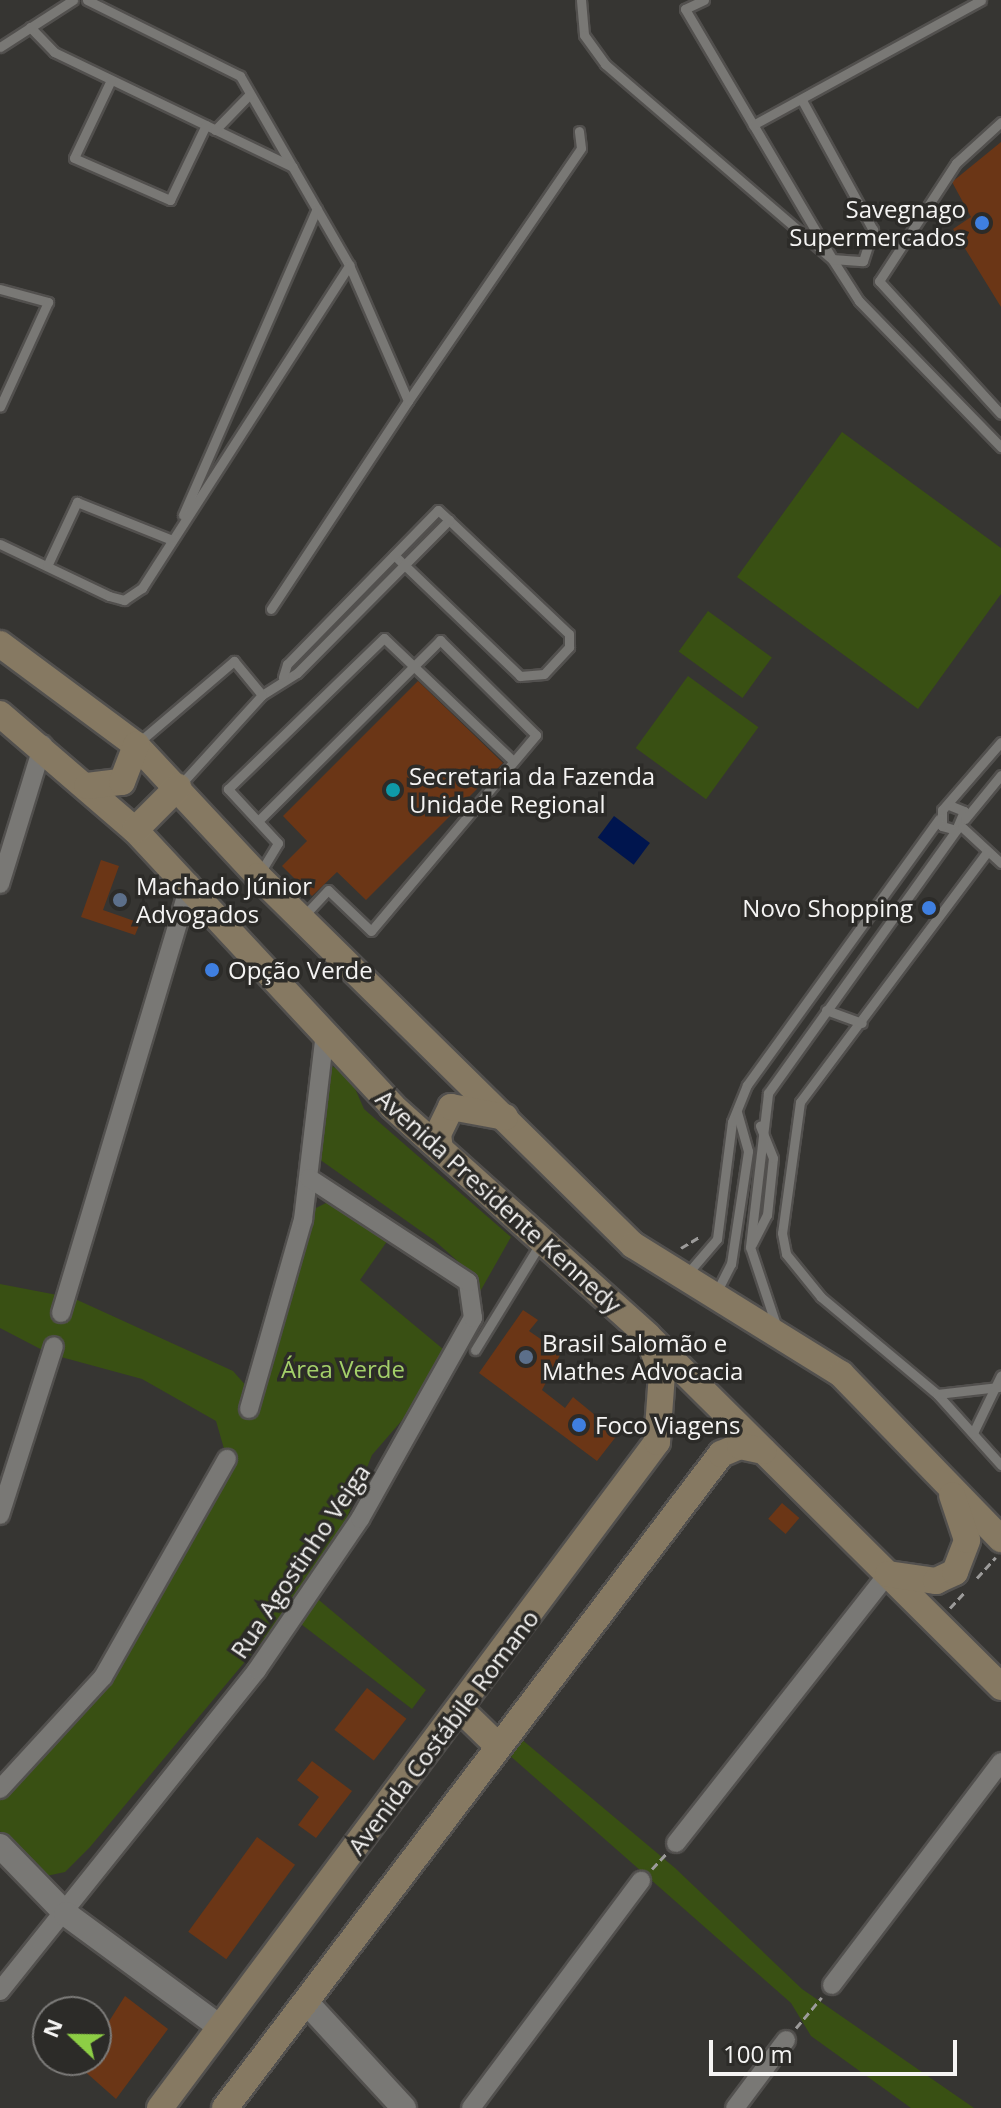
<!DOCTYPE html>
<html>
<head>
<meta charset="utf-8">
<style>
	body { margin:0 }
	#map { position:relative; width:1001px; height:2108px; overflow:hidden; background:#363532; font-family:"Open Sans",sans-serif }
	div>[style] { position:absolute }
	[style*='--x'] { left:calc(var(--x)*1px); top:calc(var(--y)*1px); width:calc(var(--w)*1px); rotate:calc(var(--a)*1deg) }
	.green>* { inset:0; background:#395013; transform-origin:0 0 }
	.water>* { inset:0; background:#00154e; transform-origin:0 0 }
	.building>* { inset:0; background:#6b3616; transform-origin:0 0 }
	.path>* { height:3px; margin-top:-1.5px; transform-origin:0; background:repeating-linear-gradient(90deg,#9c9b9a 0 8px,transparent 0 12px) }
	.roads { filter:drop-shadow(2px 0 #52504e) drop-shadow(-2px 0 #52504e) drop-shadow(0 2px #52504e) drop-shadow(0 -2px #52504e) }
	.service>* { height:9px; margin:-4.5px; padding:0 4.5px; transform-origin:4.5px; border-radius:4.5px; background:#797875 }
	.minor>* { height:18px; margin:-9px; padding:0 9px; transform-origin:9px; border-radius:9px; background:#797875 }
	.tertiary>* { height:24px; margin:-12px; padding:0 12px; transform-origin:12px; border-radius:12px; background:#797875 }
	.secondary>* { height:26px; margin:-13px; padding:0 13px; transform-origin:13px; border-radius:13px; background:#867962 }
	.dots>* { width:22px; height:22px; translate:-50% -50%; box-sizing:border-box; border:4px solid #2c2b28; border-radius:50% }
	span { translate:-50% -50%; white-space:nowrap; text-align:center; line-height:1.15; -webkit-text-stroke:7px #2c2b28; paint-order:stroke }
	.poi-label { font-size:24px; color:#f5f4f3 }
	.right { translate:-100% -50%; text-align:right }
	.left { translate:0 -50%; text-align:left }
	.street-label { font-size:24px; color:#f5f4f3 }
	.park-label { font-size:24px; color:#a3cf69 }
	.north { position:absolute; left:32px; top:1996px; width:80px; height:80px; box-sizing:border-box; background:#2c2b28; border:2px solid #7c7b79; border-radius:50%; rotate:292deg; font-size:22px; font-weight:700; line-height:32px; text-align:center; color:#f5f4f3 }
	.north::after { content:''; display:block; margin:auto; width:28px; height:36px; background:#8dce45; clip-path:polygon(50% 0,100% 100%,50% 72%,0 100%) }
	.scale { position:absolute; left:709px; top:2040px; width:248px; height:36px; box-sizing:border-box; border:4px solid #f5f4f3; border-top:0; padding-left:10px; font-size:24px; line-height:28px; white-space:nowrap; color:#f5f4f3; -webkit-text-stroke:6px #2c2b28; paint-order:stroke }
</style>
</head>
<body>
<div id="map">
	<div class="green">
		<div style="clip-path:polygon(842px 432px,1001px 548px,1001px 594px,918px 709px,737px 577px)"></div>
		<div style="left:708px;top:611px;width:79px;height:50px;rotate:36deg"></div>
		<div style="left:688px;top:676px;width:87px;height:89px;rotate:36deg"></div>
		<div style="clip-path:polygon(332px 1066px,350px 1077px,364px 1109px,511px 1237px,477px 1297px,462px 1265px,435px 1241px,312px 1154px,319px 1074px)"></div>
		<div style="clip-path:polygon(330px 1201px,388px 1240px,360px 1280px,455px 1359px,372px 1455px,330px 1560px,90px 1847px,65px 1872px,37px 1878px,0 1831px,0 1796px,92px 1689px,227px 1459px,216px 1421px,142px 1379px,50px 1354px,0 1328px,0 1284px,73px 1298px,233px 1371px,256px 1397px,306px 1213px)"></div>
		<div style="clip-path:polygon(313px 1595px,426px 1690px,412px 1709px,297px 1621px)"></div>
		<div style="clip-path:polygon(520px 1738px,675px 1868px,802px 1989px,974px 2108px,911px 2108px,811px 2036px,791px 2003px,508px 1754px)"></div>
	</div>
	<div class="water">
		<div style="left:614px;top:816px;width:45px;height:27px;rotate:37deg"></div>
	</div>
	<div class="building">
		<div style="clip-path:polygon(1001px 142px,1001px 307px,953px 229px,971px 217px,952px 182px)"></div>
		<div style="clip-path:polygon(418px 681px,503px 763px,366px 900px,337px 872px,312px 896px,282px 866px,307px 841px,283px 816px)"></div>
		<div style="clip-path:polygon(101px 860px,119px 866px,103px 910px,140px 923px,135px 935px,81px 917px)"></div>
		<div style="clip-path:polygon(523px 1310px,538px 1320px,529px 1331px,561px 1353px,542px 1390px,565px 1408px,573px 1397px,618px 1434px,597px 1461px,479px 1373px)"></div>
		<div style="left:782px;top:1503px;width:23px;height:21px;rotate:41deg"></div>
		<div style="left:367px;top:1688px;width:50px;height:53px;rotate:38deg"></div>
		<div style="clip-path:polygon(312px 1761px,352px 1791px,316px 1838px,298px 1825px,319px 1797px,297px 1780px)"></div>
		<div style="left:257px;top:1837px;width:47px;height:117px;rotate:36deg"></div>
		<div style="clip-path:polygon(125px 1996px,168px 2029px,116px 2099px,72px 2060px,96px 2060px,96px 2042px)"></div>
	</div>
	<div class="path">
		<div style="--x:681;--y:1248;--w:23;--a:-31"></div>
		<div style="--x:977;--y:1578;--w:28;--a:-48"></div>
		<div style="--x:950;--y:1608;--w:21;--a:-47"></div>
		<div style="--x:652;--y:1869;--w:21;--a:-47"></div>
		<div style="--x:796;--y:2028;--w:40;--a:-50"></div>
	</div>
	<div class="roads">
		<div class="service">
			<div style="--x:87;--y:0;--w:171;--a:26.4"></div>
			<div style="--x:240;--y:76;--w:218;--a:60"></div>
			<div style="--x:349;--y:265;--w:148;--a:66.5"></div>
			<div style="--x:408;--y:401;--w:249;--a:123.4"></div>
			<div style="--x:581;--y:0;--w:35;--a:85"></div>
			<div style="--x:584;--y:35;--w:36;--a:54"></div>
			<div style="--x:605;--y:64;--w:299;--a:40.7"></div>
			<div style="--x:832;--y:259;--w:50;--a:57.3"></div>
			<div style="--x:859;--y:301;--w:204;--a:45.8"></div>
			<div style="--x:704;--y:0;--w:21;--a:155"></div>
			<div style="--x:685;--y:9;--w:290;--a:59.5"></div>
			<div style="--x:832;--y:259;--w:31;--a:4"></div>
			<div style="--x:863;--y:261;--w:33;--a:-72"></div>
			<div style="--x:873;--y:230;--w:146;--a:-118.7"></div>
			<div style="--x:30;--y:27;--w:35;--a:46"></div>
			<div style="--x:54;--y:52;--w:265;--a:25.7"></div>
			<div style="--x:0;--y:47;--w:87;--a:-32.8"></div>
			<div style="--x:111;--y:80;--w:86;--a:115.4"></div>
			<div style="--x:74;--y:158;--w:105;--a:23.6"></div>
			<div style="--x:170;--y:200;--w:83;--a:-64.4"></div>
			<div style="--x:1001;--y:122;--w:61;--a:137.7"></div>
			<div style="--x:956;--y:163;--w:141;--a:123.1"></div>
			<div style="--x:879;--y:281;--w:180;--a:47.5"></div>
			<div style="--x:753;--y:125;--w:260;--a:-28.7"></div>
			<div style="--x:215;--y:130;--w:50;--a:-45.8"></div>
			<div style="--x:0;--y:289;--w:50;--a:15.2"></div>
			<div style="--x:48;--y:302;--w:115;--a:114.6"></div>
			<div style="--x:408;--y:401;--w:306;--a:-55.6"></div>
			<div style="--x:581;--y:148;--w:17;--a:-97"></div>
			<div style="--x:183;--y:515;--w:334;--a:-66.4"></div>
			<div style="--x:0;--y:544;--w:121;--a:25.5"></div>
			<div style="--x:109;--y:596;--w:16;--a:15"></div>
			<div style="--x:124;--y:600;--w:22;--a:-34"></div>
			<div style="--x:142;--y:588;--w:384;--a:-57.3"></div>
			<div style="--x:394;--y:555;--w:175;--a:43.8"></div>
			<div style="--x:520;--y:676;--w:24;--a:-5"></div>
			<div style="--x:544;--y:674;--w:37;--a:-47"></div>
			<div style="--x:569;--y:647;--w:13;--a:-90"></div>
			<div style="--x:569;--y:634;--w:166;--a:-136.5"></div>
			<div style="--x:47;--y:566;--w:71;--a:-64.9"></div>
			<div style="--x:77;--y:502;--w:102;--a:21.8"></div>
			<div style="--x:262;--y:695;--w:41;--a:-32.2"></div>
			<div style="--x:297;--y:673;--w:216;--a:-45.2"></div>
			<div style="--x:449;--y:520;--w:15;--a:-138"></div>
			<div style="--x:438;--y:510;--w:216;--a:134.4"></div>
			<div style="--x:287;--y:664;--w:14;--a:107"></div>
			<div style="--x:139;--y:742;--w:125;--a:-40.5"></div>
			<div style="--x:234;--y:661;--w:44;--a:50.5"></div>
			<div style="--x:262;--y:695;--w:120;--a:132.3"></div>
			<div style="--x:949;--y:805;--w:16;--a:22"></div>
			<div style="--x:964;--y:811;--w:21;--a:113"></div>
			<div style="--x:956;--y:830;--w:15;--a:-164"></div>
			<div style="--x:942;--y:826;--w:16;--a:-90"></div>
			<div style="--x:942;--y:810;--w:90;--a:-49.1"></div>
			<div style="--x:965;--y:819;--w:57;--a:-50.7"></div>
			<div style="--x:258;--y:821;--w:257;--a:-44.8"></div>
			<div style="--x:440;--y:640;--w:135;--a:44.7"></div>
			<div style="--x:536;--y:735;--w:256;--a:130.1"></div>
			<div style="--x:371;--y:931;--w:59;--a:-136.4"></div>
			<div style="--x:328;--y:890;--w:38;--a:133"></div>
			<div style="--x:962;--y:827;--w:53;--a:42.7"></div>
			<div style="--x:987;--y:852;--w:312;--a:126.8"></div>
			<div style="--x:800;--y:1102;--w:132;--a:97.8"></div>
			<div style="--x:782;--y:1233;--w:21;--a:79"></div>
			<div style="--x:786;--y:1254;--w:55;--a:50.9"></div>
			<div style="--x:821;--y:1297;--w:151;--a:39.9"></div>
			<div style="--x:937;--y:1394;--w:96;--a:48"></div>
			<div style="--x:260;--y:873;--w:35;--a:-59"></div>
			<div style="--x:278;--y:843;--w:74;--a:-132.8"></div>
			<div style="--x:228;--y:789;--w:217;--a:-44.1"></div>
			<div style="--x:384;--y:638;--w:178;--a:43.6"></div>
			<div style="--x:826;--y:1010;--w:38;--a:20"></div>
			<div style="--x:752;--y:1244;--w:33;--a:-63"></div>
			<div style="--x:767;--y:1215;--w:57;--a:-84"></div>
			<div style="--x:773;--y:1158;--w:35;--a:-112"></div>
			<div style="--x:687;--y:1274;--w:46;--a:-49.4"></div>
			<div style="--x:717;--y:1239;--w:118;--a:-82.7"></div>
			<div style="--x:732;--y:1122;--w:40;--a:-68"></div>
			<div style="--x:747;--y:1085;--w:328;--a:-54.2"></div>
			<div style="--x:716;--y:1293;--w:33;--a:-63"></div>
			<div style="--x:731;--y:1264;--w:114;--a:-81.4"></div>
			<div style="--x:748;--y:1151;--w:41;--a:-105.8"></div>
			<div style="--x:776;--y:1325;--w:82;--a:-108.4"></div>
			<div style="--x:750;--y:1247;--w:155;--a:-83.3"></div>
			<div style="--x:768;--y:1093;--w:323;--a:-54.4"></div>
			<div style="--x:475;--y:1350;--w:124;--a:-58.5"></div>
			<div style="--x:937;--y:1394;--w:62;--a:-6.4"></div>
			<div style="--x:973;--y:1433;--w:64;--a:-64.2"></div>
		</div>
		<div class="minor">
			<div style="--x:0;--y:884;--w:146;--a:-72.9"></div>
			<div style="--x:61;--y:1313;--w:449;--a:-73.3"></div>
			<div style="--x:249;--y:1409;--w:197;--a:-74.1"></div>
			<div style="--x:303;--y:1220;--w:188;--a:-83.3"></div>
			<div style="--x:0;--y:1515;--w:177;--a:-72.3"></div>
			<div style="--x:0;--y:1789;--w:152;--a:-47.4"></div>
			<div style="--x:103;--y:1677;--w:251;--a:-60.4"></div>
			<div style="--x:676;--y:1843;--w:342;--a:-51.8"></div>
			<div style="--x:832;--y:1985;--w:280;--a:-52.8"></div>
			<div style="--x:0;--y:1991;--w:411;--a:-51.3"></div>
			<div style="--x:257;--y:1670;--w:183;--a:-55.7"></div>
			<div style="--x:360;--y:1519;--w:231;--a:-60.7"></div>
			<div style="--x:473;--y:1318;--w:36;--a:-98"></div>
			<div style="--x:468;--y:1282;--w:190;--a:-146.8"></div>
			<div style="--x:471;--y:2108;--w:284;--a:-53.2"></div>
			<div style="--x:735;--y:2108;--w:85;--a:-53.1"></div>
		</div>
		<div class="tertiary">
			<div style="--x:0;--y:1846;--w:95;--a:45.9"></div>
			<div style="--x:66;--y:1914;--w:192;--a:36.3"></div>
			<div style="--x:307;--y:2003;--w:143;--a:47.3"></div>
		</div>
		<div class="secondary">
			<div style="--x:0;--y:644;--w:169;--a:36.6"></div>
			<div style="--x:136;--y:745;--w:179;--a:47"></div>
			<div style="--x:258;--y:876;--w:526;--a:44.54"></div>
			<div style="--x:633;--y:1245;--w:245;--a:31.8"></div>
			<div style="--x:841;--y:1374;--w:230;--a:45.9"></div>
			<div style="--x:0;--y:714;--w:178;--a:40.7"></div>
			<div style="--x:135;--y:830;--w:377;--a:47"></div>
			<div style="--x:392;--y:1106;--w:344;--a:41.9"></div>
			<div style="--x:648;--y:1336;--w:498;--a:44.8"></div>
			<div style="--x:87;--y:786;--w:35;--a:-7"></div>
			<div style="--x:122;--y:782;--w:40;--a:-69"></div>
			<div style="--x:135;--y:830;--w:61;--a:-45"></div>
			<div style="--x:440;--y:1149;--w:15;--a:-98"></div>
			<div style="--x:438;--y:1134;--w:30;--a:-64"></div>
			<div style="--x:451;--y:1107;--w:55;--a:10.5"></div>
			<div style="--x:888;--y:1574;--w:49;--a:8.3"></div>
			<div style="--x:936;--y:1581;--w:21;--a:-25"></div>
			<div style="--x:955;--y:1572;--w:34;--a:-69"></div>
			<div style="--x:967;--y:1540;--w:47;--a:-108.4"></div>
			<div style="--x:460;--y:1709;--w:50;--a:44.2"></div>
			<div style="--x:160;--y:2108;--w:831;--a:-53.27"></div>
			<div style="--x:657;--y:1442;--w:68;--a:-85.8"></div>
			<div style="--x:662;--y:1374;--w:33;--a:-111"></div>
			<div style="--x:225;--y:2108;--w:821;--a:-52.82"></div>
			<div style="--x:721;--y:1454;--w:21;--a:-23"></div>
			<div style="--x:740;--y:1446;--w:24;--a:12"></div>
		</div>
	</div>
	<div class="dots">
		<div style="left:982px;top:223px;background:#3f7fe0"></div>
		<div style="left:393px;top:790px;background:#0f9aa8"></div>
		<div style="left:120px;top:900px;background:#5c6f8a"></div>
		<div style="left:929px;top:908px;background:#3f7fe0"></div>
		<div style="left:212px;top:970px;background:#3f7fe0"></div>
		<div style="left:526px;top:1357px;background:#5c6f8a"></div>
		<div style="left:579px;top:1425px;background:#3f7fe0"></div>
	</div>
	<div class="poi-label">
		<span class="right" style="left:966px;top:223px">Savegnago<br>Supermercados</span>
		<span class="left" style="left:409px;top:790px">Secretaria da Fazenda<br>Unidade Regional</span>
		<span class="left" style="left:136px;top:900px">Machado Júnior<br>Advogados</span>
		<span class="right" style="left:913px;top:908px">Novo Shopping</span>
		<span class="left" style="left:228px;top:970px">Opção Verde</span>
		<span class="left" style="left:542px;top:1357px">Brasil Salomão e<br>Mathes Advocacia</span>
		<span class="left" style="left:595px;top:1425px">Foco Viagens</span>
	</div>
	<div class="street-label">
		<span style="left:499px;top:1201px;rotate:42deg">Avenida Presidente Kennedy</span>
		<span style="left:300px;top:1561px;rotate:-56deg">Rua Agostinho Veiga</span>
		<span style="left:443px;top:1732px;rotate:-53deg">Avenida Costábile Romano</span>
	</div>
	<div class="park-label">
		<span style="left:343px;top:1369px">Área Verde</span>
	</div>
	<div class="north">N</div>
	<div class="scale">100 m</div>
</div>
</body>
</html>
